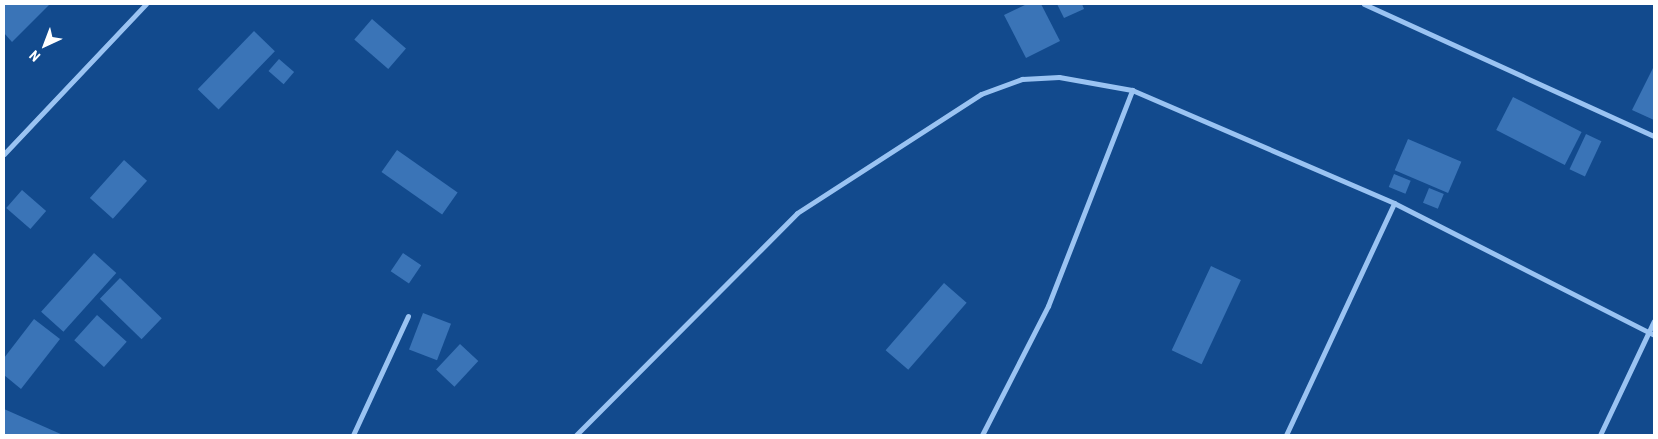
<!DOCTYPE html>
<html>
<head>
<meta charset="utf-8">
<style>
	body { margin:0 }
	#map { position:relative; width:1658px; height:439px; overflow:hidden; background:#124a8d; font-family:"Roboto Condensed",sans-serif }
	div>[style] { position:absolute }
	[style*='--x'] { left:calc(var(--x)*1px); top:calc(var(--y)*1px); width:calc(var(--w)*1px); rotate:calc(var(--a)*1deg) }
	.building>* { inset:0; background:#3a74b7; transform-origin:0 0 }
	.minor>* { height:5px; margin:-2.5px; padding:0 2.5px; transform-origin:2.5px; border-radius:2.5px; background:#9ac3f2 }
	span { translate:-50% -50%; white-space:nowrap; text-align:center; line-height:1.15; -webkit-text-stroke:4px #124a8d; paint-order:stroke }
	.frame { position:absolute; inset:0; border:5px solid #fff; pointer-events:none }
	.north { position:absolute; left:20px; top:20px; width:50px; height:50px; -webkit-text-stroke:4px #124a8d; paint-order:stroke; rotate:223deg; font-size:14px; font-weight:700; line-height:20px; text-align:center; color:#fff }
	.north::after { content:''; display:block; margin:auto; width:18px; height:22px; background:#fff; clip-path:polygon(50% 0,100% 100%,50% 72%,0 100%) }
</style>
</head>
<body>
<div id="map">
	<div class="building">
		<div style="clip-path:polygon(4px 4px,50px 4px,12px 42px,4px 33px)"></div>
		<div style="clip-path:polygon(1027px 4px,1041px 4px,1060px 41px,1026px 58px,1004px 15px)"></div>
		<div style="clip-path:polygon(1057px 4px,1082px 4px,1084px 9px,1064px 18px)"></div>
		<div style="left:372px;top:19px;width:45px;height:27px;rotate:41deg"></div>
		<div style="left:254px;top:31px;width:29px;height:81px;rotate:44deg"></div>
		<div style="left:279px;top:59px;width:20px;height:16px;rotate:41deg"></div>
		<div style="clip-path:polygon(1654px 66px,1654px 120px,1632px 110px)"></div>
		<div style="left:1513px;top:97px;width:77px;height:37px;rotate:27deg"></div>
		<div style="left:1586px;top:134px;width:17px;height:39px;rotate:25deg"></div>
		<div style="left:1408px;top:139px;width:58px;height:34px;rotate:23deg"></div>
		<div style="left:397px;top:150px;width:74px;height:27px;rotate:35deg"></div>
		<div style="left:124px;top:160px;width:31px;height:51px;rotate:42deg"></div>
		<div style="left:1394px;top:174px;width:18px;height:14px;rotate:22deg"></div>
		<div style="left:1429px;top:188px;width:16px;height:16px;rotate:22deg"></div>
		<div style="left:22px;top:190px;width:32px;height:24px;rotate:41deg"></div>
		<div style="left:94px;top:253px;width:30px;height:79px;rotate:42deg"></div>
		<div style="left:403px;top:253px;width:22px;height:22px;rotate:34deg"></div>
		<div style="left:1211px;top:266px;width:33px;height:93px;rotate:25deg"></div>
		<div style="left:120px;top:278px;width:58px;height:29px;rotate:44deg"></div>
		<div style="left:944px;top:283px;width:30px;height:89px;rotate:41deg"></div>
		<div style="left:423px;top:313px;width:30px;height:39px;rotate:21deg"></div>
		<div style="left:97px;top:315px;width:40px;height:34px;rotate:42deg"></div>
		<div style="clip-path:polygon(34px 319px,60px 339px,21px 389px,4px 375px,4px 358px)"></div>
		<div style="left:460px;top:344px;width:25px;height:35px;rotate:43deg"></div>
		<div style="clip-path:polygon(4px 409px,63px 435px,4px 435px)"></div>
	</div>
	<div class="minor">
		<div style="--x:1364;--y:4;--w:319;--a:24.5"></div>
		<div style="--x:4;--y:154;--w:207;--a:-46.6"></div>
		<div style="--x:353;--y:435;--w:131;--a:-65.2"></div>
		<div style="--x:576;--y:435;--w:313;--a:-45.1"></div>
		<div style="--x:797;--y:213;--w:219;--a:-32.9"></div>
		<div style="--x:981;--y:94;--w:44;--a:-20.1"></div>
		<div style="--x:1022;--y:79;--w:37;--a:-3"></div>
		<div style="--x:1059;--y:77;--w:74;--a:10.1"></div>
		<div style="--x:1132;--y:90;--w:285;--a:23.3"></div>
		<div style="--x:1394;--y:203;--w:292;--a:26.9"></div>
		<div style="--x:982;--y:435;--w:145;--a:-62.9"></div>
		<div style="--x:1048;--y:306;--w:232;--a:-68.7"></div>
		<div style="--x:1286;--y:435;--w:256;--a:-65"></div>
		<div style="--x:1600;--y:435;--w:126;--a:-64.7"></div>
	</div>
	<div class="frame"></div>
	<div class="north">N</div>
</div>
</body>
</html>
